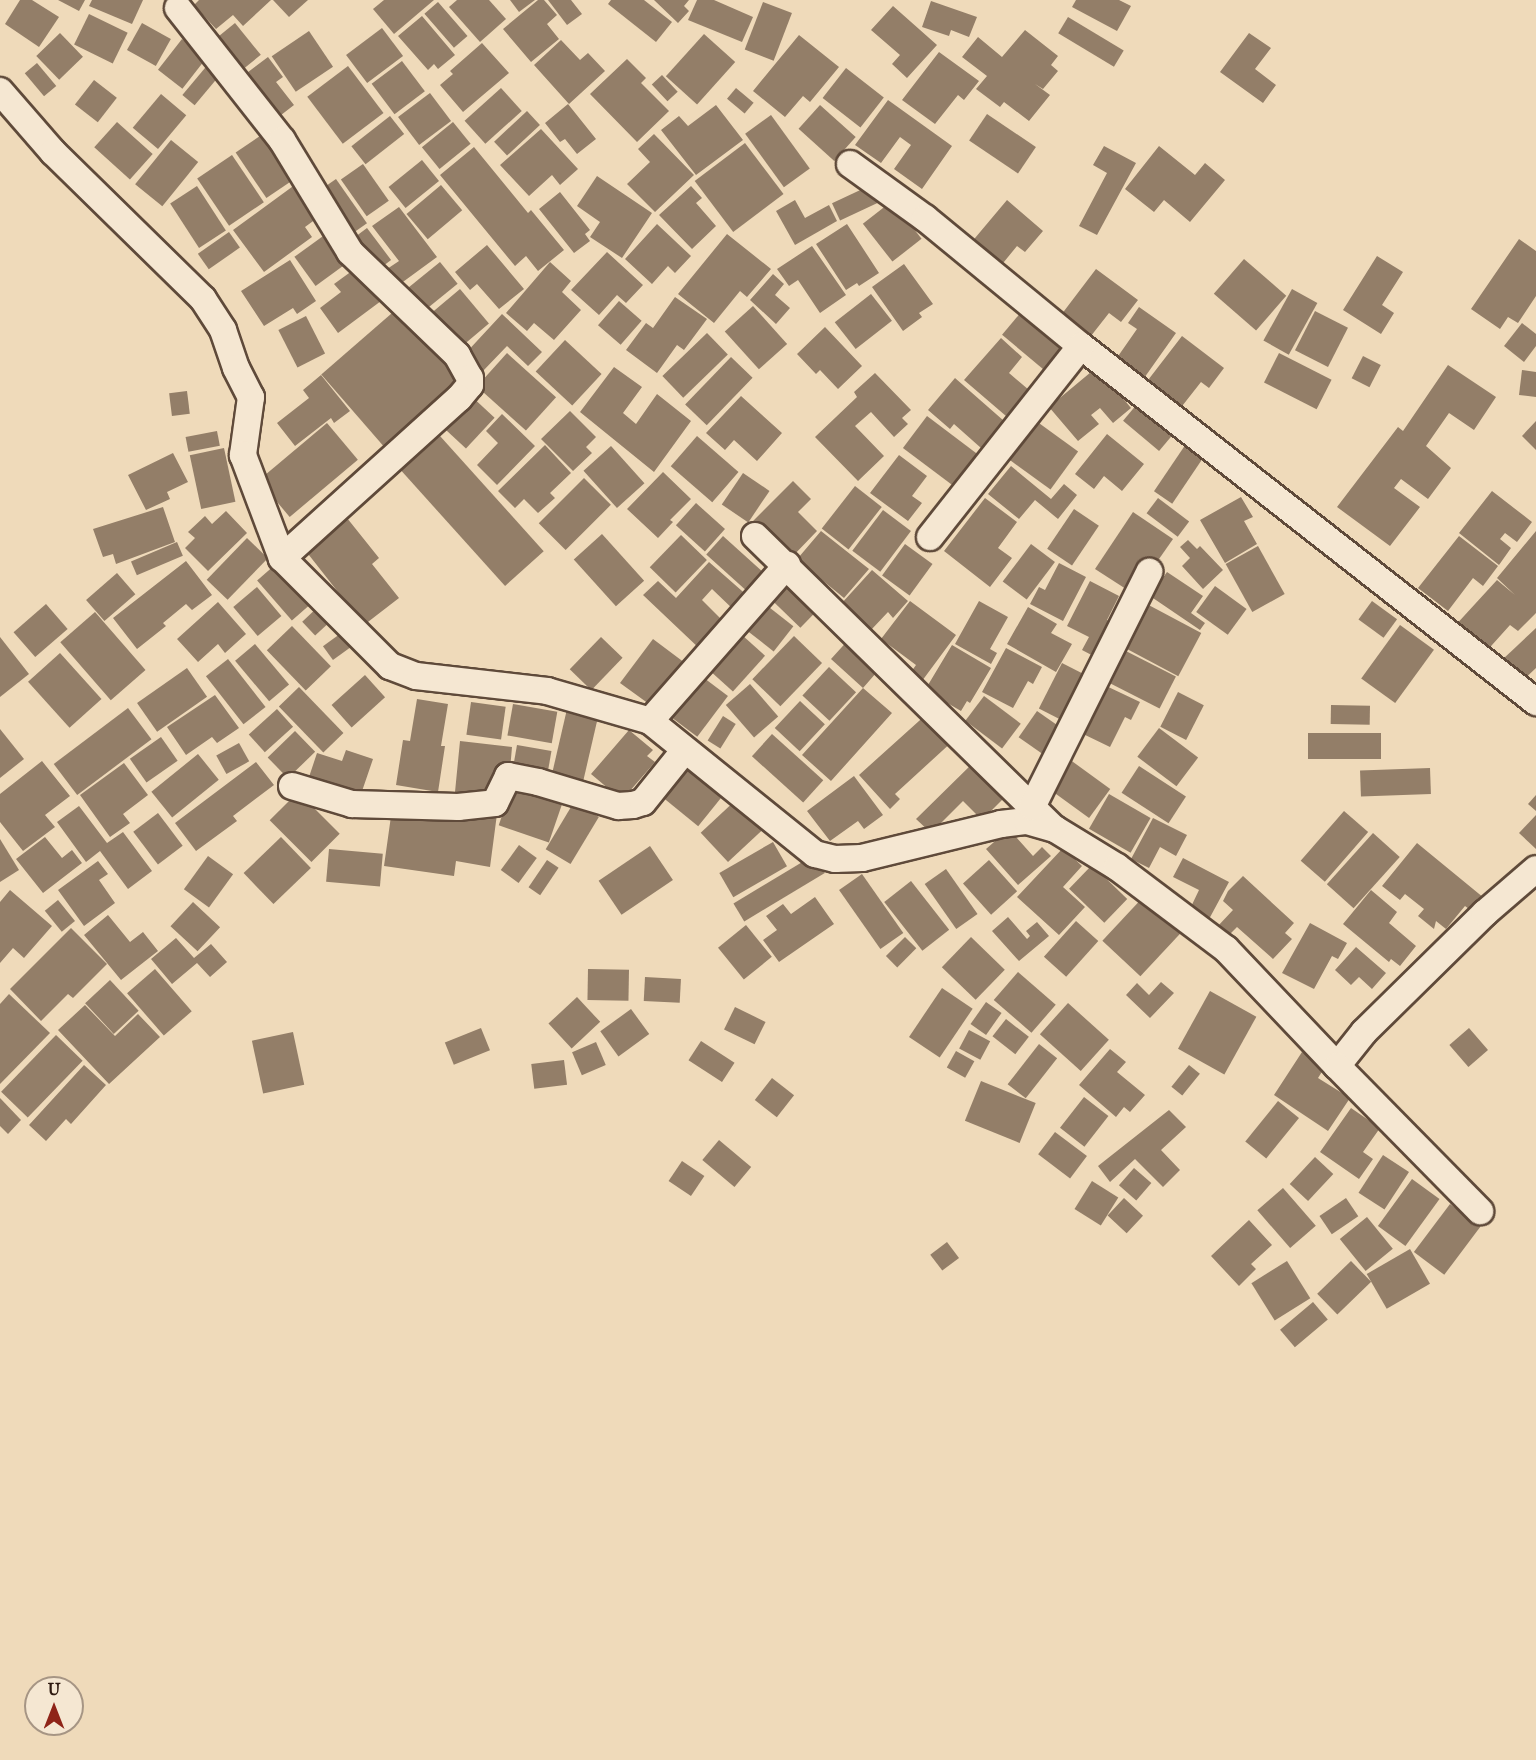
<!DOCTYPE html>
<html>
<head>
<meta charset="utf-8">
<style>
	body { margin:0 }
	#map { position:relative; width:1536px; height:1760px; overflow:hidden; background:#efdaba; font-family:"IM FELL Great Primer",serif }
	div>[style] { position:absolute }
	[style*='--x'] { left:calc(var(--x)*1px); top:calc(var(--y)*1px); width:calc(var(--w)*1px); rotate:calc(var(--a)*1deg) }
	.building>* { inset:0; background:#937e68; transform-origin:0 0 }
	.roads { filter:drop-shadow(2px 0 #5f4a3a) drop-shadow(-2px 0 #5f4a3a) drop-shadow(0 2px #5f4a3a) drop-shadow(0 -2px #5f4a3a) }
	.minor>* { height:26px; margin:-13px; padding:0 13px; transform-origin:13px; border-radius:13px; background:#f5e7d2 }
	span { translate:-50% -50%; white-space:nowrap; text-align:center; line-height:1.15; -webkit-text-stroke:4.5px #f5e7d2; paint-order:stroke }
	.north { position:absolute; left:24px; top:1676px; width:60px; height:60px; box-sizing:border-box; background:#f5e7d2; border:2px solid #a69584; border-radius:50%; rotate:0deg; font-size:16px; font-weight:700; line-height:24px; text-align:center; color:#2f1a10 }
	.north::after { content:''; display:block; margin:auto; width:21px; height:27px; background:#8f2418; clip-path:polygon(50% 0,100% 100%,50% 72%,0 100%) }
</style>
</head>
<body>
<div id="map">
	<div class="building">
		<div style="clip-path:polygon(20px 0,32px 0,59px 17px,39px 47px,5px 24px)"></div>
		<div style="clip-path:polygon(58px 0,85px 0,79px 11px)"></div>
		<div style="clip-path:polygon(92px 0,143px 0,132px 24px,89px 6px)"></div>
		<div style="clip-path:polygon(199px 0,271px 0,243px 26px,233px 15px,216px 29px,194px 5px)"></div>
		<div style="clip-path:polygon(273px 0,308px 0,289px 17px)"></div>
		<div style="clip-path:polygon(384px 0,434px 0,394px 34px,373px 9px)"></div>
		<div style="clip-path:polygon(457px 0,489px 0,506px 19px,480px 42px,449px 7px)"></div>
		<div style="clip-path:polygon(510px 0,535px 0,519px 12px)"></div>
		<div style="clip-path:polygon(538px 0,544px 0,557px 15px,547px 24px,559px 39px,531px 62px,503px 29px)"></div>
		<div style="clip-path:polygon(548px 0,571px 0,582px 14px,567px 25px)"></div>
		<div style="clip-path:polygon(611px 0,644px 0,672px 22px,656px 42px,608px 4px)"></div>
		<div style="clip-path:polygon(654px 0,689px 0,684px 6px,689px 11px,678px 23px)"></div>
		<div style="clip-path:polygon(697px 0,714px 0,753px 17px,742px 42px,688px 20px)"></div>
		<div style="clip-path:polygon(1076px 0,1119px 0,1131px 6px,1117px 31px,1072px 7px)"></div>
		<div style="clip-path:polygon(931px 1px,977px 17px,969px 37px,951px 30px,949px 36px,922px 27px)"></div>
		<div style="left:438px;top:2px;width:45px;height:18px;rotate:49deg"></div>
		<div style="left:763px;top:2px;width:31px;height:51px;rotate:21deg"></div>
		<div style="clip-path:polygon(893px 6px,937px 45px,907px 78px,892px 64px,900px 55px,871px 30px)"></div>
		<div style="left:89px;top:14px;width:43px;height:34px;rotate:26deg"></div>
		<div style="clip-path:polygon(422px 16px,455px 55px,438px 69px,434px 64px,428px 70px,398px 36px)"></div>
		<div style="left:1068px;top:17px;width:65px;height:19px;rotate:31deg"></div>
		<div style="left:142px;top:23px;width:33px;height:31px;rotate:29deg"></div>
		<div style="left:235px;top:23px;width:41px;height:32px;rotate:51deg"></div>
		<div style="left:382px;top:28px;width:35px;height:45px;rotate:53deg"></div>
		<div style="clip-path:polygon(1025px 30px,1058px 56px,1051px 65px,1058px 71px,1043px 89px,1035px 84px,1050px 95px,1029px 121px,1004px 102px,1000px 107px,976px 89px,987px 76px,962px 57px,978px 37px,1002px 57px)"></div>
		<div style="left:309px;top:31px;width:43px;height:45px;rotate:56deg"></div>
		<div style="left:60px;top:33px;width:33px;height:33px;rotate:46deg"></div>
		<div style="clip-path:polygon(1249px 33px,1271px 48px,1255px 69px,1276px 85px,1263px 103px,1220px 72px)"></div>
		<div style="left:704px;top:34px;width:42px;height:57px;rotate:42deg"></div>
		<div style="clip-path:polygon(799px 35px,839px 67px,810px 102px,803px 96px,785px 117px,753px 91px)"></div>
		<div style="left:182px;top:39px;width:31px;height:39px;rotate:38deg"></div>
		<div style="clip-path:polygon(561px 40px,580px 60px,588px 53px,605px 71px,569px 104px,534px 65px)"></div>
		<div style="clip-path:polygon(482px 43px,509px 73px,463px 112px,440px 85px,453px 74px,450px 71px)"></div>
		<div style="clip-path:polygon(939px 52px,979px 81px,964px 100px,958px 95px,935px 124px,902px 100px)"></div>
		<div style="clip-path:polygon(268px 57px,283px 77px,276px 82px,294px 105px,272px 122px,239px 79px)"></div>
		<div style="clip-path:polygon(627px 59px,646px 78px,641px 83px,669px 111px,637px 142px,590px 94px)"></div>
		<div style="left:402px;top:61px;width:38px;height:38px;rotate:53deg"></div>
		<div style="left:210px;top:62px;width:16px;height:43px;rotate:40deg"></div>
		<div style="left:37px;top:63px;width:30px;height:16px;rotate:50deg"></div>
		<div style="left:348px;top:66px;width:59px;height:51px;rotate:53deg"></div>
		<div style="left:846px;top:68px;width:48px;height:38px;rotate:38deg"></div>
		<div style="left:662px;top:75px;width:23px;height:14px;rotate:47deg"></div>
		<div style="left:94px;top:80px;width:29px;height:31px;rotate:38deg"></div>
		<div style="left:501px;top:88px;width:31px;height:49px;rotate:48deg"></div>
		<div style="left:736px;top:88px;width:23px;height:14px;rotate:40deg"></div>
		<div style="left:430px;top:93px;width:35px;height:40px;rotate:53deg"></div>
		<div style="left:161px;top:94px;width:33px;height:44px;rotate:40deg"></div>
		<div style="clip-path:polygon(888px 100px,952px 146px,922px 189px,894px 169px,911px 145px,900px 137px,881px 163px,855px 145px)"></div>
		<div style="clip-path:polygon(568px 104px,596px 139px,577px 154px,565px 139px,560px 142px,545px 123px)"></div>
		<div style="clip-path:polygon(716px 105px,743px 140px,696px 175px,661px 130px,679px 116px,688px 126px)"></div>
		<div style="left:820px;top:105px;width:48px;height:32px;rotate:42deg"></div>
		<div style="left:527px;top:111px;width:19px;height:45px;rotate:47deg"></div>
		<div style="left:987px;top:114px;width:59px;height:32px;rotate:34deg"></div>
		<div style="left:771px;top:115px;width:66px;height:32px;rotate:54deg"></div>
		<div style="left:390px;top:116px;width:23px;height:49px;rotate:52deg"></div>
		<div style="left:117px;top:122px;width:48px;height:34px;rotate:42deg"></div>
		<div style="left:453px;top:122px;width:28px;height:40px;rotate:51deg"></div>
		<div style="clip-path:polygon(541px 129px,578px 169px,560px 185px,552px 175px,529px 196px,500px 165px)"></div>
		<div style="left:263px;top:134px;width:55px;height:33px;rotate:56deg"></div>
		<div style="clip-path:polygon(654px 134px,694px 175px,655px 212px,627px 184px,650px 162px,638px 149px)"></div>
		<div style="left:171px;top:140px;width:35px;height:57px;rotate:39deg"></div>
		<div style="left:745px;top:143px;width:64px;height:63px;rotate:53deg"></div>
		<div style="clip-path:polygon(1104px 146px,1136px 163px,1097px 235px,1079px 226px,1107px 173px,1093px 165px)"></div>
		<div style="clip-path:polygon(1159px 146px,1195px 175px,1205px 163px,1225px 180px,1190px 222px,1164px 200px,1154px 212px,1125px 189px)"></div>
		<div style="clip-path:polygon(474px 147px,528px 213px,531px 210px,564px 250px,538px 271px,526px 256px,515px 266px,440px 175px)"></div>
		<div style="left:232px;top:155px;width:57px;height:42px;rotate:56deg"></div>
		<div style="left:422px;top:160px;width:27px;height:43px;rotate:51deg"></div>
		<div style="left:363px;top:164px;width:45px;height:27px;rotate:55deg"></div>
		<div style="clip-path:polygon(597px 176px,652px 213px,622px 258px,590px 237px,600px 222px,577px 206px)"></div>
		<div style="left:336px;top:179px;width:54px;height:24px;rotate:55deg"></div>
		<div style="clip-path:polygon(296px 184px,320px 216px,305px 227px,312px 237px,264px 272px,233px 230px)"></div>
		<div style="left:441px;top:185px;width:33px;height:45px;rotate:50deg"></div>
		<div style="left:871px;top:185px;width:19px;height:43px;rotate:65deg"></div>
		<div style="left:197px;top:186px;width:53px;height:32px;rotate:57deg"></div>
		<div style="clip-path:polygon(691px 186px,702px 198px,696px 203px,716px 226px,692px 249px,659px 215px)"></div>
		<div style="clip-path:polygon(560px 192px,590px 230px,585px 234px,590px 241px,574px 253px,539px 209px)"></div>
		<div style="clip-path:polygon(795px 200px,805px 218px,829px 205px,837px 221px,795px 245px,776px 211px)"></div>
		<div style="clip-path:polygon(1007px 200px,1043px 231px,1025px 252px,1017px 246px,999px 268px,970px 244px)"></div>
		<div style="left:892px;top:201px;width:48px;height:37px;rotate:52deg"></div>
		<div style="clip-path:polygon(399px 207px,437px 257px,396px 287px,384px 271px,399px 261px,372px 226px)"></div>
		<div style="clip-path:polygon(657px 224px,691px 256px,675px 273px,668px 266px,652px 284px,625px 259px)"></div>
		<div style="clip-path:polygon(847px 224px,879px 273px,859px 286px,857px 283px,846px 290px,816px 244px)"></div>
		<div style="left:367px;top:228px;width:40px;height:23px;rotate:53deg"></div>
		<div style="left:330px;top:231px;width:36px;height:44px;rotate:54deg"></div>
		<div style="left:229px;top:232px;width:19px;height:38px;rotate:55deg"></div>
		<div style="clip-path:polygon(727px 234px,771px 269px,747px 297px,740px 291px,714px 323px,678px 294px)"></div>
		<div style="clip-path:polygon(1519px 239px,1536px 251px,1536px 296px,1518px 323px,1508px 317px,1500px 329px,1471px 309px)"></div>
		<div style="clip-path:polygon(487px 245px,524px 289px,499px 309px,477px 284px,470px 290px,455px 272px)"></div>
		<div style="clip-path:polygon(812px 246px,846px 295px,820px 313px,798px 280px,789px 286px,777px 269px)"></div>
		<div style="clip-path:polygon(607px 252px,643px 285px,626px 303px,617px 295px,599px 315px,571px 290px)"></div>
		<div style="clip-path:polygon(1377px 256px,1403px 272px,1382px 305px,1394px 313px,1381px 334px,1343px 310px)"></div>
		<div style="left:1244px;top:259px;width:56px;height:46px;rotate:41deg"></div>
		<div style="clip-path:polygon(290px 260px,316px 301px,297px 314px,293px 308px,264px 326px,241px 291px)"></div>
		<div style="left:440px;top:262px;width:28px;height:48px;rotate:51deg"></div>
		<div style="clip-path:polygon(550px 262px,571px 281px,562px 292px,581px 310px,554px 340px,534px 323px,527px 331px,506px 313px)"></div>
		<div style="clip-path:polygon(904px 264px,933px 304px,919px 313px,922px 317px,903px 331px,872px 287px)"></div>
		<div style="clip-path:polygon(356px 268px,381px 301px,338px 333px,320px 308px,341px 292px,334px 284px)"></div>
		<div style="clip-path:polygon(1096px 269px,1138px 300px,1121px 322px,1109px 313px,1087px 341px,1058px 319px)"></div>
		<div style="clip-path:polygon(773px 274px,784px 284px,775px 295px,790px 308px,776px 324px,750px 300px)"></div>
		<div style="left:460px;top:289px;width:45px;height:40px;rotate:50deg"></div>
		<div style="left:1292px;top:289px;width:29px;height:59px;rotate:29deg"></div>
		<div style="left:871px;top:294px;width:34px;height:46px;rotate:52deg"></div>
		<div style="clip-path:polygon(675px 297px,707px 319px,684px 350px,677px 345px,657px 373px,626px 350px,646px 323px,653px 328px)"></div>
		<div style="left:619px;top:301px;width:30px;height:32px;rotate:41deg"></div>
		<div style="left:753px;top:306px;width:51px;height:38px;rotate:48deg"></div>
		<div style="left:399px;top:307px;width:101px;height:103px;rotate:49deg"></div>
		<div style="clip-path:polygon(1139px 307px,1176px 333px,1142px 381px,1114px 362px,1137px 329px,1128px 323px)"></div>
		<div style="left:1022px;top:311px;width:60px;height:31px;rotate:40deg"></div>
		<div style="left:1315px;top:311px;width:37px;height:44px;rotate:27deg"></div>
		<div style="clip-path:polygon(502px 314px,542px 352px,528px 366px,507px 346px,482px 372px,464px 355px)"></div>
		<div style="left:306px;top:316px;width:42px;height:31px;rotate:63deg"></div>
		<div style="clip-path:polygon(1522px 323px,1536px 334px,1536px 346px,1524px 362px,1504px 346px)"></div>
		<div style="clip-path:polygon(825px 327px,862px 366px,838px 389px,820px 370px,816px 374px,797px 354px)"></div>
		<div style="left:707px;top:333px;width:30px;height:62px;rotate:46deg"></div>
		<div style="clip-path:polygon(1182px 336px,1224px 368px,1209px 388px,1201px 382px,1179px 410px,1145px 384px)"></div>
		<div style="clip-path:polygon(1001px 338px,1022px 357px,1009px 373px,1029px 390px,1006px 416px,964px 380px)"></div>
		<div style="left:565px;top:340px;width:50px;height:43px;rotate:43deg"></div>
		<div style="left:507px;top:353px;width:66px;height:45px;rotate:42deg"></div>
		<div style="left:1279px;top:353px;width:59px;height:33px;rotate:27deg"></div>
		<div style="left:1363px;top:356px;width:20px;height:25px;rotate:27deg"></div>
		<div style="left:731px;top:357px;width:30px;height:66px;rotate:44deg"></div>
		<div style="clip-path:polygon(1448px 365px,1496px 397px,1474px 430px,1449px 413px,1426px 446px,1451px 468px,1428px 499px,1401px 479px,1394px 488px,1420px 507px,1390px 546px,1337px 507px,1398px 427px,1403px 431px)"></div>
		<div style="clip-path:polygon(614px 367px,642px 387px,623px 413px,636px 424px,657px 394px,691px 421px,654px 472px,580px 412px)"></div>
		<div style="clip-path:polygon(1097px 367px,1131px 408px,1113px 423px,1100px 408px,1091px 415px,1099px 424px,1078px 441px,1049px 407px)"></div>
		<div style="clip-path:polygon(1522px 370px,1536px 372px,1536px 397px,1519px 395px)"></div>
		<div style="clip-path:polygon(875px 373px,911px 410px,902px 418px,908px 424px,894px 437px,871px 412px,855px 426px,884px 456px,858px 481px,815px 437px,857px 397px,854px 392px)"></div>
		<div style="clip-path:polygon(321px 375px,350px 411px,334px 423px,331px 418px,295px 446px,277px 423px,309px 398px,303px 390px)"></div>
		<div style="clip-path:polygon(955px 378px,1004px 421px,981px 448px,954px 424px,950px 429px,928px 410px)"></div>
		<div style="left:187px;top:391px;width:23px;height:18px;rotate:83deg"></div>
		<div style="left:469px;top:394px;width:35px;height:42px;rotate:43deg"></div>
		<div style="clip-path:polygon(741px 396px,782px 433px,757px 461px,734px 440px,725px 450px,706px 433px)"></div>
		<div style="left:1143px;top:397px;width:47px;height:31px;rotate:40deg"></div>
		<div style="clip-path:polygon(570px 411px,596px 437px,586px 447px,592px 453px,573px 471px,541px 439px)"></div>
		<div style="clip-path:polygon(502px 414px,535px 446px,497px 485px,477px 465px,498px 443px,486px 431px)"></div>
		<div style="left:927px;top:416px;width:63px;height:40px;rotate:37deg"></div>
		<div style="left:1032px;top:418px;width:57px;height:47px;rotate:36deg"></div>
		<div style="clip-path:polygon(1536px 421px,1536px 450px,1522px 436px)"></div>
		<div style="left:327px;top:423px;width:48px;height:89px;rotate:50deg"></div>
		<div style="left:217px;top:431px;width:15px;height:32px;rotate:79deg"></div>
		<div style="clip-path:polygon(1107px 434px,1144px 464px,1122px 491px,1104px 476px,1094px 489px,1075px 474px)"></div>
		<div style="left:1192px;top:435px;width:22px;height:68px;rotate:34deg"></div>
		<div style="left:440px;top:436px;width:155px;height:52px;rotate:48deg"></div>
		<div style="left:697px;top:436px;width:55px;height:40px;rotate:41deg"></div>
		<div style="clip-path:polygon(545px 445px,571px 473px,550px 493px,555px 498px,538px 513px,524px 499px,515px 508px,498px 491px)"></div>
		<div style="left:611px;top:446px;width:50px;height:37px;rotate:48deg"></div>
		<div style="left:224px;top:448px;width:55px;height:35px;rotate:78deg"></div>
		<div style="clip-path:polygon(173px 453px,188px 482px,167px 492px,170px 499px,146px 510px,128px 475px)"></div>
		<div style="clip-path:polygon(899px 455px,927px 476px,912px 496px,922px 503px,908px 521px,870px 493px)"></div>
		<div style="clip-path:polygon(1011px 466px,1051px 499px,1064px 484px,1077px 495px,1058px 519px,1035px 500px,1019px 519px,988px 494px)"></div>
		<div style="clip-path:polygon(663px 472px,691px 499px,670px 520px,673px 522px,658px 538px,627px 509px)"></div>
		<div style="left:743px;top:473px;width:32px;height:38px;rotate:34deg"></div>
		<div style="left:584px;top:478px;width:38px;height:64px;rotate:45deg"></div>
		<div style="clip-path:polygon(793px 481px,811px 499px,798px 512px,817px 531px,791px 558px,753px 521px)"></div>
		<div style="left:855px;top:486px;width:34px;height:54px;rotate:38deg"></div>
		<div style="clip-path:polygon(1492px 491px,1532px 522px,1517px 542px,1505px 533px,1500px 539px,1511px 548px,1499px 565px,1459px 533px)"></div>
		<div style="clip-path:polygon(1241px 497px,1253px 517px,1244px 521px,1257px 544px,1225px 563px,1200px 520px)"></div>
		<div style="clip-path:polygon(985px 498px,1017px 522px,998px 548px,1012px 558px,990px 587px,944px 551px)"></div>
		<div style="left:1158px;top:498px;width:39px;height:19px;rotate:37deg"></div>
		<div style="left:696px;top:503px;width:39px;height:30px;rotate:42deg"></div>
		<div style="clip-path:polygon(163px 507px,175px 542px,116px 564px,113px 554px,103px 557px,93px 529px)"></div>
		<div style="left:1074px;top:509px;width:30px;height:48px;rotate:34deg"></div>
		<div style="left:883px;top:510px;width:35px;height:51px;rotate:37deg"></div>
		<div style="clip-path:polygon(226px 511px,247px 533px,208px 571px,185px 548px,195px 538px,188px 532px,205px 516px,212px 524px)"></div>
		<div style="clip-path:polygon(1133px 512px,1173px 539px,1152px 569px,1126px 589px,1095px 569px)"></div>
		<div style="clip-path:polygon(347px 518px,379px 558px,372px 564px,399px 598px,364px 625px,305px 550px)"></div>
		<div style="clip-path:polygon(821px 531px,869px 569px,844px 598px,822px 580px,818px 584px,793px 564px)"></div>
		<div style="clip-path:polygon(1536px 531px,1536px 613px,1518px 631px,1510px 625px,1483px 655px,1453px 628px,1497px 580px,1515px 595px,1497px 578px)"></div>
		<div style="left:602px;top:534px;width:63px;height:38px;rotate:48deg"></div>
		<div style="left:681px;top:535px;width:36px;height:45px;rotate:44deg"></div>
		<div style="left:723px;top:536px;width:59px;height:25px;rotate:42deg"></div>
		<div style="clip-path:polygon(1459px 536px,1498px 566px,1483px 586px,1473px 578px,1448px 611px,1418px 588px)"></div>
		<div style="left:247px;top:538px;width:29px;height:58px;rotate:44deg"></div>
		<div style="clip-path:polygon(1188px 540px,1197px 549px,1200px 546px,1223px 570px,1203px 589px,1182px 566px,1190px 558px,1180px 547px)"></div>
		<div style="left:177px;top:542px;width:15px;height:50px;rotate:67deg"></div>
		<div style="left:905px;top:544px;width:34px;height:39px;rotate:36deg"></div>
		<div style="left:1031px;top:544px;width:30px;height:47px;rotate:37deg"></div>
		<div style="left:1258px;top:546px;width:55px;height:37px;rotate:61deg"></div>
		<div style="clip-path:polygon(186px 561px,212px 595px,192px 610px,186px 604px,163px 623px,166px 626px,137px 649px,113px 618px)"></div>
		<div style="clip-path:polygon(709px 562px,750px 598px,736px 612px,712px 589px,702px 600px,726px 624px,701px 650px,643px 595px,658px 581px,676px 598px)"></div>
		<div style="clip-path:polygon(1059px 563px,1086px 577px,1063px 621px,1030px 604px,1039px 587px,1045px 590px)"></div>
		<div style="left:276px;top:564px;width:53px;height:25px;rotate:49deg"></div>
		<div style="clip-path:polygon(872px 570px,908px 601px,893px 618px,888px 612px,871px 630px,841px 604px)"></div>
		<div style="clip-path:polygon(1167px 572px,1203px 596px,1191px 613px,1205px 623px,1200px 630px,1150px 596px)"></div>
		<div style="left:117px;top:573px;width:28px;height:41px;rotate:49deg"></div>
		<div style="left:791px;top:577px;width:42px;height:30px;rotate:44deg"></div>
		<div style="clip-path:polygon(1090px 581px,1119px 596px,1107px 620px,1119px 626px,1101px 660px,1082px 650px,1089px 637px,1067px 626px)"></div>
		<div style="left:1215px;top:586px;width:39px;height:32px;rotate:36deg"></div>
		<div style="left:257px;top:587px;width:38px;height:31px;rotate:50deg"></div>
		<div style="clip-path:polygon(910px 601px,956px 635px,922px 681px,911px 672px,916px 665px,881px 639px)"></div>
		<div style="clip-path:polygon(979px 601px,1008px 617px,990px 649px,997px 653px,991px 664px,955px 644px)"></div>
		<div style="left:1372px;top:601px;width:31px;height:23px;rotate:36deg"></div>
		<div style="clip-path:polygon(218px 602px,246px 634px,225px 653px,218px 644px,198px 662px,177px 639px)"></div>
		<div style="left:1143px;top:602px;width:66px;height:49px;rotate:28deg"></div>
		<div style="left:46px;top:604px;width:33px;height:43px;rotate:49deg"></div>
		<div style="left:765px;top:604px;width:36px;height:32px;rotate:38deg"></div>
		<div style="left:319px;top:606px;width:19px;height:23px;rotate:47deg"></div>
		<div style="clip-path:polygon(1028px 607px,1057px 624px,1051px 633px,1072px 644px,1056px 672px,1007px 644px)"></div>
		<div style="left:95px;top:612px;width:77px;height:46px;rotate:49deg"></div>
		<div style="left:1400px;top:625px;width:42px;height:66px;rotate:36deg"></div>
		<div style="left:292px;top:626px;width:56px;height:35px;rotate:46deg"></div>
		<div style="clip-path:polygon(1536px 628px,1536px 668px,1522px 681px,1502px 660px)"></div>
		<div style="left:344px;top:631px;width:17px;height:26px;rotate:54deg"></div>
		<div style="left:742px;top:635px;width:31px;height:48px;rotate:42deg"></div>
		<div style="left:794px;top:636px;width:39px;height:60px;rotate:44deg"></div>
		<div style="clip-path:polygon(0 637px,29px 674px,0 697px)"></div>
		<div style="left:601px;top:637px;width:30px;height:45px;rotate:44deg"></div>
		<div style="clip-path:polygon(851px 637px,883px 665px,863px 688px,892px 713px,831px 781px,802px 755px,863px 688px,831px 659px)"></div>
		<div style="clip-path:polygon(653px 639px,689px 666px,675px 685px,668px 679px,649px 704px,620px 683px)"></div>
		<div style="left:255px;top:644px;width:53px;height:26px;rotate:50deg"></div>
		<div style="clip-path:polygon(952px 645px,991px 668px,970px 703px,967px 701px,961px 711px,925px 690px)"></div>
		<div style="left:1118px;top:647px;width:65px;height:36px;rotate:27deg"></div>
		<div style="clip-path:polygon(1006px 648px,1042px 667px,1033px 684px,1028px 681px,1013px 708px,982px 692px)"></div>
		<div style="left:60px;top:653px;width:62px;height:43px;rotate:48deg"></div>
		<div style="left:228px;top:659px;width:61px;height:28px;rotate:52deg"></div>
		<div style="left:1062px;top:663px;width:33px;height:51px;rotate:27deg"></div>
		<div style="left:829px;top:667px;width:37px;height:39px;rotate:43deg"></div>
		<div style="left:187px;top:668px;width:35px;height:61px;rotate:55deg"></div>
		<div style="left:365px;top:675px;width:30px;height:45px;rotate:48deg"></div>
		<div style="left:700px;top:675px;width:35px;height:51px;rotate:37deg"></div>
		<div style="left:750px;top:684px;width:43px;height:32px;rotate:49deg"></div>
		<div style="clip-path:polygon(1102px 684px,1140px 702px,1131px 720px,1125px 717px,1110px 747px,1079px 732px)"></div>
		<div style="left:299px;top:687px;width:64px;height:28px;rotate:46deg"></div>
		<div style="left:1178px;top:692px;width:29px;height:39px;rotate:27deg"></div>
		<div style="clip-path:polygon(215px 695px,239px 728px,217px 743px,212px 737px,186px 755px,167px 727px)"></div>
		<div style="left:984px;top:696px;width:46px;height:31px;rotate:37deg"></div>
		<div style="clip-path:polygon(417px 699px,448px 704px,441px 746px,445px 746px,438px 792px,396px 785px,403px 740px,410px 741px)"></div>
		<div style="left:800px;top:701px;width:34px;height:37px;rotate:43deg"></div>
		<div style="left:471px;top:702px;width:35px;height:33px;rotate:8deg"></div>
		<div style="left:513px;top:704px;width:45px;height:32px;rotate:10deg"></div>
		<div style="left:1331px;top:705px;width:39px;height:19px;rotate:1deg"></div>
		<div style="left:128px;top:708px;width:39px;height:93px;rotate:53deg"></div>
		<div style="left:277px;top:709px;width:24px;height:38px;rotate:48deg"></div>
		<div style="left:567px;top:709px;width:32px;height:69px;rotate:13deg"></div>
		<div style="left:1037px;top:711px;width:38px;height:32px;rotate:35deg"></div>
		<div style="clip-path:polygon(929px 712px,954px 740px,895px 794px,900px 799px,890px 809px,859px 775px)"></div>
		<div style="left:723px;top:716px;width:15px;height:29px;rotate:32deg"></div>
		<div style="left:1159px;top:728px;width:49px;height:36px;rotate:37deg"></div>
		<div style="clip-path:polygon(0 729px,24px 759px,0 778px)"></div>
		<div style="clip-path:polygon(629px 730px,653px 750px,647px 756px,655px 762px,622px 800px,591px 774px)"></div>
		<div style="left:295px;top:731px;width:29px;height:38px;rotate:46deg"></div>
		<div style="left:1381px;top:733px;width:26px;height:73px;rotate:90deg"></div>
		<div style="left:772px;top:734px;width:69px;height:30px;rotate:42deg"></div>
		<div style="left:161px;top:737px;width:29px;height:38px;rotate:55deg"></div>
		<div style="clip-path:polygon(460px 741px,512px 747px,510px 770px,495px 769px,492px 796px,455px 792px)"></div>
		<div style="left:239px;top:743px;width:21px;height:26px;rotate:61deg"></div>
		<div style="left:517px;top:745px;width:35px;height:26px;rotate:10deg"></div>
		<div style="clip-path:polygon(346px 750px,373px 759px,359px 800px,307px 783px,317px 753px,342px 761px)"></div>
		<div style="left:198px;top:754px;width:33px;height:60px;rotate:51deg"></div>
		<div style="left:1069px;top:759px;width:51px;height:36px;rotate:36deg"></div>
		<div style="clip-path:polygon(42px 761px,70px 796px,45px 815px,55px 827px,23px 851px,0 822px,0 794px)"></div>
		<div style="clip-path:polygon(975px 761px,1008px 794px,982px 820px,963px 801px,931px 833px,916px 819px)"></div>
		<div style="clip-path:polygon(256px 762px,274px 785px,233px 816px,237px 821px,196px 851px,175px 823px)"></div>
		<div style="clip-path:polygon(124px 763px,148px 795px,123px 814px,130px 823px,110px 837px,80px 795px)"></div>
		<div style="left:689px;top:766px;width:45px;height:41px;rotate:39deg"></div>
		<div style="left:1139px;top:766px;width:56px;height:32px;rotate:33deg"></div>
		<div style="left:1430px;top:768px;width:26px;height:70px;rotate:88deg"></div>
		<div style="clip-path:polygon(854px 776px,883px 815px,864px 829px,858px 821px,830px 841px,807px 811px)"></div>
		<div style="left:515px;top:778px;width:53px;height:50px;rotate:19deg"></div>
		<div style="left:298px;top:792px;width:59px;height:40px;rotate:45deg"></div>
		<div style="left:1109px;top:794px;width:48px;height:40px;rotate:30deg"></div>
		<div style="clip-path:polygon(1536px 795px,1536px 811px,1528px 804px)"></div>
		<div style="left:738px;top:798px;width:40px;height:51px;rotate:47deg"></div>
		<div style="left:574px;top:802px;width:29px;height:55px;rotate:31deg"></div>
		<div style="clip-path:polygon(79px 806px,107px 843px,123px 832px,152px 871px,128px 889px,100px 851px,86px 862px,57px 822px)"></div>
		<div style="clip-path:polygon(392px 809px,497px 814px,490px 867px,456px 861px,454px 876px,384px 866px)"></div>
		<div style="left:1344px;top:811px;width:32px;height:66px;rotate:41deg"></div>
		<div style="left:158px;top:813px;width:41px;height:31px;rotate:53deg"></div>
		<div style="clip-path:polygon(1536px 815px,1536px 849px,1519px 833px)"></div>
		<div style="clip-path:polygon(1153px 818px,1187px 835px,1176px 856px,1160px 847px,1149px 868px,1131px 859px)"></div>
		<div style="clip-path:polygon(1009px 829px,1033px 856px,1042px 847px,1051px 856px,1018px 885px,986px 849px)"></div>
		<div style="left:1373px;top:833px;width:36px;height:69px;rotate:42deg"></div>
		<div style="clip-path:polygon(45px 837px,62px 858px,72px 850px,82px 863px,43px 893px,16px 859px)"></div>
		<div style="left:281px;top:837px;width:43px;height:52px;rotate:46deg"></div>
		<div style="clip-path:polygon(0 839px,19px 870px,0 882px)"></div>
		<div style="left:773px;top:842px;width:28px;height:62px;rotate:60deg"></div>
		<div style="clip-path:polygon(1417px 843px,1484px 898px,1473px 912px,1465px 906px,1446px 929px,1436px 921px,1434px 929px,1418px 916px,1424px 909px,1405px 894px,1400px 900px,1382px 886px)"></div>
		<div style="left:519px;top:845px;width:22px;height:31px;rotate:36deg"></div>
		<div style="left:650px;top:846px;width:41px;height:62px;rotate:56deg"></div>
		<div style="clip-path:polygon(1063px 848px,1082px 866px,1063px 887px,1085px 907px,1059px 935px,1017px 897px)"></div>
		<div style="left:329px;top:849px;width:54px;height:33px;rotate:5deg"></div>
		<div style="left:814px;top:855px;width:21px;height:94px;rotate:59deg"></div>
		<div style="left:208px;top:856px;width:31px;height:41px;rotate:36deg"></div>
		<div style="clip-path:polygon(1183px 858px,1229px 882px,1208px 921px,1189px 911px,1199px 890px,1173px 877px)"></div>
		<div style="left:547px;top:860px;width:14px;height:33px;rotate:34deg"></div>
		<div style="left:989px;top:860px;width:42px;height:35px;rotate:48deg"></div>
		<div style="clip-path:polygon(98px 861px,108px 874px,99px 880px,115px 903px,84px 926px,58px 890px)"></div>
		<div style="left:1092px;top:865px;width:49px;height:33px;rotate:44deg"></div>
		<div style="left:946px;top:869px;width:55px;height:26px;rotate:55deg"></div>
		<div style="left:862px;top:874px;width:72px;height:28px;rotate:55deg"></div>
		<div style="clip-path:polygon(1243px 876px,1294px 923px,1285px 933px,1292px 939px,1273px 959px,1237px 927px,1227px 937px,1217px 927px,1233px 910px,1223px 901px,1228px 891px)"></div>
		<div style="left:911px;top:881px;width:62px;height:34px;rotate:52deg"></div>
		<div style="clip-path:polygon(10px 890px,52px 926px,24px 958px,13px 948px,0 963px,0 902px)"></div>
		<div style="clip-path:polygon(1371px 890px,1397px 912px,1389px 923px,1416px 946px,1400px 966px,1391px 959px,1389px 962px,1343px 924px)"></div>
		<div style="left:1146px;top:894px;width:52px;height:64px;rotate:43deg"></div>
		<div style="clip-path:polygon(815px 897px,834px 924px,779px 962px,763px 940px,777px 930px,766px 916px,783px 904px,791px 914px)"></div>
		<div style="left:58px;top:900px;width:27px;height:17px;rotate:51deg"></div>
		<div style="left:193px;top:902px;width:37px;height:33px;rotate:43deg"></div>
		<div style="clip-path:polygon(108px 915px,130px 942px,143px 932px,158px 951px,121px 980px,84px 935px)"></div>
		<div style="clip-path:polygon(1008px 917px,1027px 939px,1030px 936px,1026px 931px,1037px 922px,1049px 936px,1019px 961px,992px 931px)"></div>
		<div style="left:1076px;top:921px;width:30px;height:48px;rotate:42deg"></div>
		<div style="clip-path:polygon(1310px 923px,1347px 943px,1338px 959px,1332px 956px,1314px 989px,1282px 973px)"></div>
		<div style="left:746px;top:925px;width:41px;height:36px;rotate:51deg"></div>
		<div style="clip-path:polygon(71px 928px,107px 964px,73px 998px,68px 994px,41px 1021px,10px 989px)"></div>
		<div style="left:905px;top:937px;width:16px;height:27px;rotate:45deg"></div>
		<div style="left:971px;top:937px;width:47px;height:42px;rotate:44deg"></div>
		<div style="clip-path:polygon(176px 938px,194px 958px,211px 944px,227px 962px,210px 977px,197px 963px,172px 984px,151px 959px)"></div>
		<div style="clip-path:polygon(1356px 947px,1386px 973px,1372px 989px,1359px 977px,1351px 985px,1335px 970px)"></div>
		<div style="left:155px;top:969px;width:56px;height:37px;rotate:49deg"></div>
		<div style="left:588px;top:969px;width:41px;height:31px;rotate:1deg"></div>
		<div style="left:1018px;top:972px;width:50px;height:37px;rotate:41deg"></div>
		<div style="left:645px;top:977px;width:36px;height:24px;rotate:3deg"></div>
		<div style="left:110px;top:980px;width:42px;height:34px;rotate:47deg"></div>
		<div style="clip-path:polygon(1161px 982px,1174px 993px,1150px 1018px,1126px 995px,1137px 983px,1149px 995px)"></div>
		<div style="left:942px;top:988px;width:37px;height:59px;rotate:34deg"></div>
		<div style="left:1210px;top:991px;width:53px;height:66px;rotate:29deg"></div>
		<div style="clip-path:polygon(9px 994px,50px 1033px,0 1084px,0 1004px)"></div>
		<div style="left:577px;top:997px;width:34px;height:39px;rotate:47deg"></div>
		<div style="left:986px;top:1002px;width:19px;height:27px;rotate:35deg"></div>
		<div style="left:1068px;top:1003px;width:55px;height:42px;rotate:42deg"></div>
		<div style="clip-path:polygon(85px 1005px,115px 1036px,138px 1014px,160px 1037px,109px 1084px,58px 1030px)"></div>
		<div style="left:735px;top:1007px;width:34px;height:25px;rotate:26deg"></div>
		<div style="left:631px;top:1009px;width:31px;height:38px;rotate:54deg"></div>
		<div style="left:1006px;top:1019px;width:29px;height:22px;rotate:38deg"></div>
		<div style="left:481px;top:1028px;width:24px;height:39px;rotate:68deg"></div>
		<div style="left:1469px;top:1028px;width:29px;height:26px;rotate:49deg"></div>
		<div style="left:969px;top:1030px;width:24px;height:21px;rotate:28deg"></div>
		<div style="left:293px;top:1032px;width:54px;height:42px;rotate:78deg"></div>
		<div style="left:56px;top:1035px;width:37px;height:79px;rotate:44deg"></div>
		<div style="left:701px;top:1041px;width:40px;height:23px;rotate:33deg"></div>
		<div style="left:596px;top:1042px;width:25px;height:26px;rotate:67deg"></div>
		<div style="left:1039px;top:1044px;width:23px;height:51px;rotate:38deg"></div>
		<div style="clip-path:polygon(1110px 1049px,1126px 1062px,1117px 1072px,1145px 1095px,1130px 1112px,1124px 1107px,1116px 1117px,1079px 1085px)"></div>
		<div style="left:956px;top:1051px;width:21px;height:19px;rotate:29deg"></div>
		<div style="clip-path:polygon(1302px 1052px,1325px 1067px,1318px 1078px,1350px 1098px,1328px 1131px,1274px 1095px)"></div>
		<div style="left:564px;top:1060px;width:25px;height:33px;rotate:83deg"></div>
		<div style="clip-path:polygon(84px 1065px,106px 1085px,71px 1124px,66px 1119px,46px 1141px,29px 1125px)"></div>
		<div style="left:1189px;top:1065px;width:14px;height:28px;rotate:39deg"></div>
		<div style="left:772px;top:1078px;width:28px;height:28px;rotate:38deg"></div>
		<div style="left:981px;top:1081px;width:59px;height:43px;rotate:22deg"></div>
		<div style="left:1084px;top:1097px;width:31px;height:39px;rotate:38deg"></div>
		<div style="clip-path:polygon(0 1098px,21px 1120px,8px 1134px,0 1126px)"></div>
		<div style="left:1278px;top:1101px;width:27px;height:52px;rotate:39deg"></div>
		<div style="clip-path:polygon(1351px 1108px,1380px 1128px,1363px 1152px,1373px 1159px,1359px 1179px,1320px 1152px)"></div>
		<div style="clip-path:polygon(1169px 1110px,1186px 1127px,1161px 1150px,1180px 1170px,1163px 1187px,1135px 1159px,1110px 1182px,1098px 1166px)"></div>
		<div style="left:1055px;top:1132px;width:40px;height:28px;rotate:37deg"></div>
		<div style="left:719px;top:1140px;width:42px;height:26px;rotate:40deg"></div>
		<div style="left:1383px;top:1155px;width:31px;height:45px;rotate:33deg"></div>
		<div style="left:1315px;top:1157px;width:25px;height:37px;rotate:43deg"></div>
		<div style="left:682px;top:1161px;width:27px;height:24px;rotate:34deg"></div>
		<div style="left:1134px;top:1168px;width:23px;height:23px;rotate:41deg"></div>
		<div style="left:1412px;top:1179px;width:34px;height:58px;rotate:36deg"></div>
		<div style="left:1092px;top:1181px;width:31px;height:33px;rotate:32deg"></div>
		<div style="left:1283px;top:1188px;width:50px;height:34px;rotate:49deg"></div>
		<div style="left:1124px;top:1198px;width:26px;height:24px;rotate:43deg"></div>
		<div style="left:1346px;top:1198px;width:22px;height:32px;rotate:56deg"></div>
		<div style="left:1450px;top:1204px;width:38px;height:60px;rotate:37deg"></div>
		<div style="left:1367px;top:1217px;width:41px;height:35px;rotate:51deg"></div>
		<div style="clip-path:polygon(1249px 1220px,1272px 1245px,1251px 1264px,1256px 1269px,1239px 1286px,1211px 1256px)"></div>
		<div style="left:947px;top:1242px;width:20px;height:21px;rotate:53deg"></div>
		<div style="left:1410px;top:1249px;width:40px;height:50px;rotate:60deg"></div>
		<div style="left:1287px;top:1261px;width:44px;height:42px;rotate:58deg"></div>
		<div style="left:1351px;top:1261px;width:29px;height:47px;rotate:46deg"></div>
		<div style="left:1313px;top:1302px;width:23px;height:43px;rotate:50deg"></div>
	</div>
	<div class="roads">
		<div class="minor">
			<div style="--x:178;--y:8;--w:168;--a:51.8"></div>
			<div style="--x:282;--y:140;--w:131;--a:58.7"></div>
			<div style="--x:350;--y:252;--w:149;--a:43.9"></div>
			<div style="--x:457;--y:355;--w:26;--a:61"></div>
			<div style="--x:470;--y:378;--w:7;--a:90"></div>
			<div style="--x:470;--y:385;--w:17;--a:130"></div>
			<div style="--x:459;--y:398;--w:239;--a:137.9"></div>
			<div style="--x:0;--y:91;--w:81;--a:49"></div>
			<div style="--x:53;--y:152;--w:210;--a:44.4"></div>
			<div style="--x:203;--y:299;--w:37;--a:57"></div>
			<div style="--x:223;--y:330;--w:40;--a:71.1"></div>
			<div style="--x:236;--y:368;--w:33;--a:63"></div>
			<div style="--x:251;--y:397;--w:59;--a:97.9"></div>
			<div style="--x:243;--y:455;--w:110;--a:69.3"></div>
			<div style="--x:282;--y:558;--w:153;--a:45"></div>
			<div style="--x:390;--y:666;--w:28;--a:21"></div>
			<div style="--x:416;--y:676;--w:132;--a:6.5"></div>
			<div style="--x:547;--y:691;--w:107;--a:16.2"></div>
			<div style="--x:650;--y:721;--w:212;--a:38.9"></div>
			<div style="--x:815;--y:854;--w:21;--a:14"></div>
			<div style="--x:835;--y:859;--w:27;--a:-2"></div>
			<div style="--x:862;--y:858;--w:143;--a:-13.7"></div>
			<div style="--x:1001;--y:824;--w:26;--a:-7"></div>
			<div style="--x:1027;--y:821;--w:29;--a:16"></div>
			<div style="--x:1055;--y:829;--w:73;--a:31.5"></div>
			<div style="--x:1117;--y:867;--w:136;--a:37"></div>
			<div style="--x:1226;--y:949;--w:161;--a:46.5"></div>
			<div style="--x:1337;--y:1066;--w:43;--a:-51.5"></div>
			<div style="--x:1364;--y:1032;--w:170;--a:-44.5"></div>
			<div style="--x:1485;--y:913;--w:67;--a:-40.8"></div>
			<div style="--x:850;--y:164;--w:92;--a:35.8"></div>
			<div style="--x:925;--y:218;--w:202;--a:39.4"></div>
			<div style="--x:1081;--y:346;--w:578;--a:38.04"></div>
			<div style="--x:755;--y:536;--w:416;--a:44.4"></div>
			<div style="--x:930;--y:537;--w:243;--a:-51.7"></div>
			<div style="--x:650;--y:721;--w:208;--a:-48.7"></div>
			<div style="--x:292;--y:786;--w:63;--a:16.7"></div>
			<div style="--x:352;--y:804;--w:106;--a:1.6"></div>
			<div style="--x:458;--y:807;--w:37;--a:-6"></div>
			<div style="--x:495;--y:803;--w:30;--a:-64"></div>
			<div style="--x:508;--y:776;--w:31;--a:11"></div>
			<div style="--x:538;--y:782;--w:84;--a:16.7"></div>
			<div style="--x:618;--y:806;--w:15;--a:-4"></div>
			<div style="--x:633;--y:805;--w:10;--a:-17"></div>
			<div style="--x:643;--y:802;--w:65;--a:-51.2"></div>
			<div style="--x:1032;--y:807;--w:263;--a:-63.5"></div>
			<div style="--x:1337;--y:1066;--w:204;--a:45.4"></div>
		</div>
	</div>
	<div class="north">U</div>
</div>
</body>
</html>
